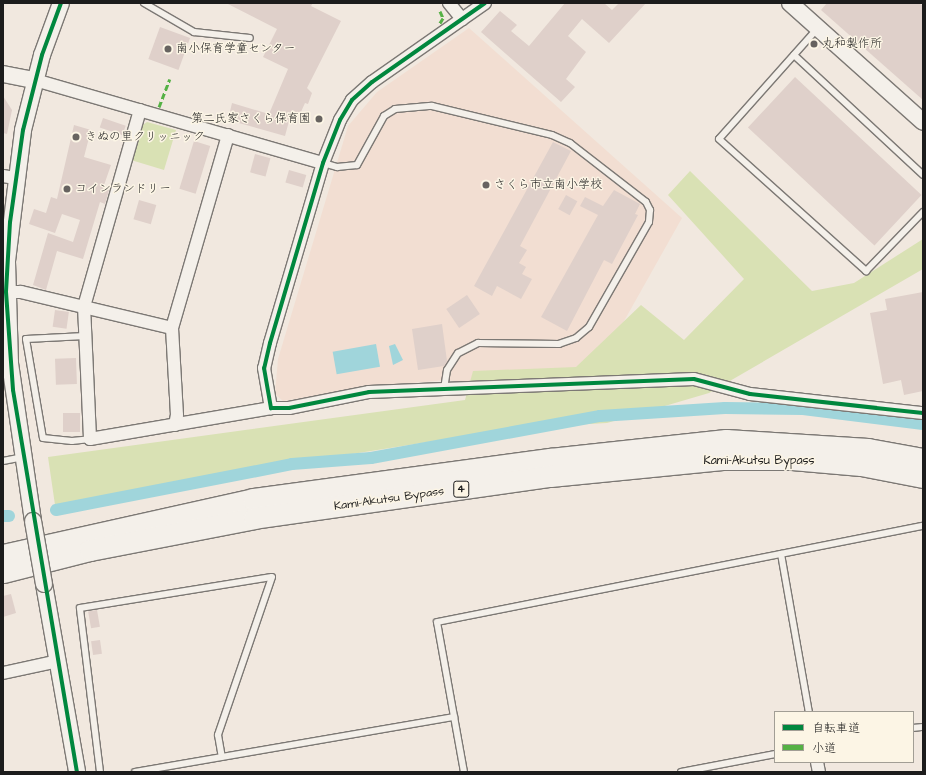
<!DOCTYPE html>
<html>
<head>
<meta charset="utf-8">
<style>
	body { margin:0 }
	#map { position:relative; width:926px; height:775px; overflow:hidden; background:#f1e8df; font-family:"Architects Daughter","Klee One",sans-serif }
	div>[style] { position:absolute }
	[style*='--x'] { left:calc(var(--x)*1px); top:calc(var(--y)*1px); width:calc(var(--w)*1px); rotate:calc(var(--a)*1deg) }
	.built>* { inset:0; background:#f2ded2 }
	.green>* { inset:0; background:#d9e1b4 }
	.water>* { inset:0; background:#a0d5db; transform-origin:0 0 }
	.canal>* { height:12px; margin:-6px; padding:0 6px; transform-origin:6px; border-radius:6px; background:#a0d5db }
	.building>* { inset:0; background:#dfd0ca; transform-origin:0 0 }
	.roads { filter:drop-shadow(1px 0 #7c7874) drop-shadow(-1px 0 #7c7874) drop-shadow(0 1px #7c7874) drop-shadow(0 -1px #7c7874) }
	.lane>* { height:6px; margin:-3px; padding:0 3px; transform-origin:3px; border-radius:3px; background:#f4f0ea }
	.street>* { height:12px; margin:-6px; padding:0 6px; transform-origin:6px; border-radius:6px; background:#f4f0ea }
	.secondary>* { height:16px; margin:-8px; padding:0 8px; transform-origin:8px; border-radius:8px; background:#f4f0ea }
	.highway>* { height:21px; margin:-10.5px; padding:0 10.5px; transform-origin:10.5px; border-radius:10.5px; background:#f4f0ea }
	.bridges { filter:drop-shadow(1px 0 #7c7874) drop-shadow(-1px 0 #7c7874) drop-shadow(0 1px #7c7874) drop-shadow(0 -1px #7c7874) }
	.secondary-bridge>* { height:16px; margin:-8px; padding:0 8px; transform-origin:8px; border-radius:8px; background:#f4f0ea }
	.quiet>* { height:3px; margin-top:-1.5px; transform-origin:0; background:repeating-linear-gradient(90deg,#55b145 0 6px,transparent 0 9px) }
	.cycleway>* { height:4px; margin:-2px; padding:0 2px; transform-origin:2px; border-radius:2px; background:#00873e }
	.dots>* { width:11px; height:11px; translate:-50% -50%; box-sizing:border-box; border:2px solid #fcf5e5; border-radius:50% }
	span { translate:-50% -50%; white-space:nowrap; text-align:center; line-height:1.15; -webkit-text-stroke:3px #fcf5e5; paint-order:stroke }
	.shield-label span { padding:1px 3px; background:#fcf5e5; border:1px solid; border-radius:3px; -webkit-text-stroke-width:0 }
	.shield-label { font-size:11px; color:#1c1c1c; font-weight:700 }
	.poi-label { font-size:12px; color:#1c1c1c }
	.left { translate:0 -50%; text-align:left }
	.right { translate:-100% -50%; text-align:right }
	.street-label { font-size:12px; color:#1c1c1c }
	.frame { position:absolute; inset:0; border:4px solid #1c1c1c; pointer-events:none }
	.legend { position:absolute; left:774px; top:711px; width:140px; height:52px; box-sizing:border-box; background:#fcf5e5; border:1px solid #a29e95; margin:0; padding:5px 7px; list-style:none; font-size:12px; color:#1c1c1c }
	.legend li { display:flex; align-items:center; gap:8px; height:20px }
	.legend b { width:20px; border:1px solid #a29e95 }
</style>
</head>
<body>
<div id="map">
	<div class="built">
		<div style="clip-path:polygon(469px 28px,682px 218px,592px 378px,494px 385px,446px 380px,368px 387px,283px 401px,275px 394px,278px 359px,348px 126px,377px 92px)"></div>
	</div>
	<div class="green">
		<div style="clip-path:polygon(147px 122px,176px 130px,164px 170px,131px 160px,140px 127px)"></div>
		<div style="clip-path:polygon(690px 171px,812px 291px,854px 283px,923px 239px,923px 269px,709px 393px,607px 423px,517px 428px,194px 479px,55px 505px,48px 457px,465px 400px,473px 371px,576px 367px,641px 305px,684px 340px,744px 279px,668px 195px)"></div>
	</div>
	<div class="water">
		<div style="left:376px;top:344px;width:23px;height:44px;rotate:80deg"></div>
		<div style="clip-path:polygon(395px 344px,403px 360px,393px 365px,389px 346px)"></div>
	</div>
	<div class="canal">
		<div style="--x:56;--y:510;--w:240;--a:-11"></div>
		<div style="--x:292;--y:464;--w:79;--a:-4.3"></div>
		<div style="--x:371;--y:458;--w:233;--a:-10.4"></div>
		<div style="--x:600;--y:416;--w:125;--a:-3.7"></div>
		<div style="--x:725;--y:408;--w:78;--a:0.7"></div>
		<div style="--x:803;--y:409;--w:121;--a:7.1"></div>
		<div style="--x:3;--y:516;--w:6;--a:0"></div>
	</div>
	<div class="building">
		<div style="clip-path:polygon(226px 3px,313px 3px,311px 6px,341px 21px,307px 88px,312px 93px,308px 104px,305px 103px,300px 114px,292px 110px,285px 136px,228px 120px,232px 103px,269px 114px,288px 69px,263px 57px,277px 29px)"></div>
		<div style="clip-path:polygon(565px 3px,604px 3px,612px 10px,619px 3px,646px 3px,609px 43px,582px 19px,568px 36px,586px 52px,566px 79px,575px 87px,561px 102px,481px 32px,500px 11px,517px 25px,511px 31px,529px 46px)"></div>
		<div style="clip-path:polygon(827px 3px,919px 3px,923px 6px,923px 100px,821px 10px)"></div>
		<div style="left:160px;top:27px;width:32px;height:34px;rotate:20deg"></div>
		<div style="left:795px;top:77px;width:173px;height:69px;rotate:43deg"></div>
		<div style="clip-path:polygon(3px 96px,12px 110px,7px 134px,3px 133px)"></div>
		<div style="left:103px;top:118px;width:24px;height:10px;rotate:19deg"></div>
		<div style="clip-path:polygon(74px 125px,91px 130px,84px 157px,111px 165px,103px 188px,109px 190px,105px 204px,100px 202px,83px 259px,57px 251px,46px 290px,33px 285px,48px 233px,73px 242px,80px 220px,62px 214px,55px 233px,29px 224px,34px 209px,46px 213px,51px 197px,57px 199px)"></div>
		<div style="left:194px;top:141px;width:17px;height:50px;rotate:17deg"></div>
		<div style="clip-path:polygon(553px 142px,571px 151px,520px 246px,527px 250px,519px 263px,526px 267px,522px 274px,532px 279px,521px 299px,497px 286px,492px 296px,474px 286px)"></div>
		<div style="left:255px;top:154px;width:16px;height:19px;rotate:15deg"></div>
		<div style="left:289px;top:170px;width:18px;height:13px;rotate:16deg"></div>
		<div style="clip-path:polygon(614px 190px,640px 204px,635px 214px,638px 215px,612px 264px,604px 260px,567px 331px,541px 317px,598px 215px,580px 206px,585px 197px,603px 206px)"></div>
		<div style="left:566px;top:195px;width:13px;height:16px;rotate:29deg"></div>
		<div style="left:139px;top:200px;width:18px;height:20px;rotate:16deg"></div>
		<div style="clip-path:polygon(923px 292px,923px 391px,904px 395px,901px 380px,883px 384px,870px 313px,887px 310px,885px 299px)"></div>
		<div style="left:467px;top:295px;width:23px;height:25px;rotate:56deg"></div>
		<div style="left:55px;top:310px;width:14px;height:17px;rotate:8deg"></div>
		<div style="clip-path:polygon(442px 324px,447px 361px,444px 366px,418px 370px,412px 329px)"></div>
		<div style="left:76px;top:358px;width:26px;height:21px;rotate:88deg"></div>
		<div style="left:80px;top:413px;width:19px;height:17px;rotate:90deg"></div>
		<div style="clip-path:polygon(11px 594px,16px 613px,3px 617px,3px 596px)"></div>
		<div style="left:97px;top:610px;width:17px;height:9px;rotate:80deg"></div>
		<div style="left:100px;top:640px;width:14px;height:9px;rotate:82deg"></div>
	</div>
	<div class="roads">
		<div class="lane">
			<div style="--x:144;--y:3;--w:58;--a:30.1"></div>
			<div style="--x:194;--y:32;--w:56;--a:6.1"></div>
			<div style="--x:817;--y:29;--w:147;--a:131.7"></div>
			<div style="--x:719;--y:139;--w:198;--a:41.9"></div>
			<div style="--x:866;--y:271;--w:82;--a:-46"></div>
			<div style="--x:794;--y:55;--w:176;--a:42.9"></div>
			<div style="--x:323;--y:163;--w:15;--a:16"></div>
			<div style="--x:337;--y:167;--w:20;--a:-6"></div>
			<div style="--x:357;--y:165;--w:56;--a:-61.1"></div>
			<div style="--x:384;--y:116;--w:13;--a:-32"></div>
			<div style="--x:395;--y:109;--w:37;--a:-5"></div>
			<div style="--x:432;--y:106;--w:123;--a:13.6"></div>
			<div style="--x:552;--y:135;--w:20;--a:24"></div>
			<div style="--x:570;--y:143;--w:96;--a:37.8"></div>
			<div style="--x:646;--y:202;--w:9;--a:63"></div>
			<div style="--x:650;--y:210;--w:12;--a:95"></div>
			<div style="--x:649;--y:222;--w:121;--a:119.7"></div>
			<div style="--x:589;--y:327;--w:17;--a:140"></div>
			<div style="--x:576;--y:338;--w:18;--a:161"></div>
			<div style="--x:559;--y:344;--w:81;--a:-179.3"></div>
			<div style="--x:478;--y:343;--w:22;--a:153"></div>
			<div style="--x:458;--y:353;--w:20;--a:123"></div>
			<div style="--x:447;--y:370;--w:18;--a:99"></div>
			<div style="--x:85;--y:336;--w:59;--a:177.1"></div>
			<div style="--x:26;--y:339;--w:100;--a:80.3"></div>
			<div style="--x:43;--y:438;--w:29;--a:6"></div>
			<div style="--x:72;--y:441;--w:18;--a:-6"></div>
			<div style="--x:3;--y:461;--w:21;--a:-11"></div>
			<div style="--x:781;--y:554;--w:160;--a:80"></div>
			<div style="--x:913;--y:728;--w:10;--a:-6"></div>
			<div style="--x:100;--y:772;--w:165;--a:-97"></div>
			<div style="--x:80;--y:608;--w:194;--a:-9.2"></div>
			<div style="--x:272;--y:577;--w:167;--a:108.9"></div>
			<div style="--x:218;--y:735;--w:22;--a:80"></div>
			<div style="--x:135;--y:772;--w:324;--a:-9.8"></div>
			<div style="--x:464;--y:772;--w:152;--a:-100.2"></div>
			<div style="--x:437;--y:622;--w:495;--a:-11.2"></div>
			<div style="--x:681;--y:772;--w:96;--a:-10.8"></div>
		</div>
		<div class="street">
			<div style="--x:449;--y:3;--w:21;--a:51"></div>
			<div style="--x:485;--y:3;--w:138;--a:145"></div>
			<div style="--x:372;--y:82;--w:27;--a:138"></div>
			<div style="--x:352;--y:100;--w:23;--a:121"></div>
			<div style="--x:340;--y:120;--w:46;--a:111.6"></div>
			<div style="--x:323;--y:163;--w:188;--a:106.4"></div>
			<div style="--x:270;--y:343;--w:26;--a:103"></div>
			<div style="--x:264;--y:368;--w:41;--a:80.1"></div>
			<div style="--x:271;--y:408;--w:18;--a:0"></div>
			<div style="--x:289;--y:408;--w:82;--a:-11.3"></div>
			<div style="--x:369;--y:392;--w:325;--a:-2.3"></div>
			<div style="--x:694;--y:379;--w:58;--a:15"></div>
			<div style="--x:750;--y:394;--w:174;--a:6.3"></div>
			<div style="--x:35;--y:80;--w:300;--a:16.1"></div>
			<div style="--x:140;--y:110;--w:204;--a:105.9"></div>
			<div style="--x:84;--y:306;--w:133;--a:87.4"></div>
			<div style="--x:90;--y:439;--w:184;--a:-9.7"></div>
			<div style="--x:3;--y:176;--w:11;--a:10"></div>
			<div style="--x:6;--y:292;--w:15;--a:0"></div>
			<div style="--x:21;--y:292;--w:155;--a:13.4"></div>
			<div style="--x:175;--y:425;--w:10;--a:-79"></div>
			<div style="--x:177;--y:415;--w:87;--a:-93.3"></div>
			<div style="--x:172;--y:328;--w:201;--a:-73.8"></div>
			<div style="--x:3;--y:673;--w:56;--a:-12.3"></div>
			<div style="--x:817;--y:762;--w:10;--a:79"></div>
		</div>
		<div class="secondary">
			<div style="--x:790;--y:3;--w:178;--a:41.8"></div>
			<div style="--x:3;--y:74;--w:33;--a:11"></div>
			<div style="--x:33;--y:521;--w:160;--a:-98.3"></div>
			<div style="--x:10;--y:363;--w:102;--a:-91.7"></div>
			<div style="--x:7;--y:261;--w:132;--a:-83"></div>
			<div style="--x:23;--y:130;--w:77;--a:-75.8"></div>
			<div style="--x:42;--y:55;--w:55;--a:-69.9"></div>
			<div style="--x:44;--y:584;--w:191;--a:80"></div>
		</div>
		<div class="highway">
			<div style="--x:3;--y:555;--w:256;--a:-12.6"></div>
			<div style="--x:253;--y:499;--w:300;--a:-7.7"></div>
			<div style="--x:550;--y:459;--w:177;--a:-6.2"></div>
			<div style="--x:726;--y:440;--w:142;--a:3.6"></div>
			<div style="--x:868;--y:449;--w:56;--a:10.3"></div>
			<div style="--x:3;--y:572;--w:90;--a:-14.2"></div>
			<div style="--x:90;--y:550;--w:167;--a:-11"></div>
			<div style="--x:254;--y:518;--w:299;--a:-8.1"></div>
			<div style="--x:550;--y:476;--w:173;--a:-5.6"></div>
			<div style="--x:722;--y:459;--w:70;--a:0"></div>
			<div style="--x:792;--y:459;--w:69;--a:5"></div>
			<div style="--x:861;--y:465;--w:63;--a:11"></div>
		</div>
	</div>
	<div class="bridges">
		<div class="secondary-bridge">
			<div style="--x:33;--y:521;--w:64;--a:80.1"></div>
		</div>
	</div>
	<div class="quiet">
		<div style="--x:440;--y:11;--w:8;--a:67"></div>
		<div style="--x:443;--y:18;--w:6;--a:121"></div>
		<div style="--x:159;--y:107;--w:30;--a:-69"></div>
	</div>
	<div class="cycleway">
		<div style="--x:61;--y:3;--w:55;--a:110.1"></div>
		<div style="--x:42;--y:55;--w:77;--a:104.2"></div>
		<div style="--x:23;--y:130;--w:93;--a:98"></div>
		<div style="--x:10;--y:222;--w:70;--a:93.3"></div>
		<div style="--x:6;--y:292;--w:98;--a:85.9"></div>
		<div style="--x:13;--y:390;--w:387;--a:80.5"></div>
		<div style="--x:485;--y:3;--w:138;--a:145"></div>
		<div style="--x:372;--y:82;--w:27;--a:138"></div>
		<div style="--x:352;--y:100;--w:23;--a:121"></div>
		<div style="--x:340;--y:120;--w:46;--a:111.6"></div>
		<div style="--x:323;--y:163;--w:188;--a:106.4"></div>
		<div style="--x:270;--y:343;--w:26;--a:103"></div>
		<div style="--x:264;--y:368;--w:41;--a:80.1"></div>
		<div style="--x:271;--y:408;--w:18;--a:0"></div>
		<div style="--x:289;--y:408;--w:82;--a:-11.3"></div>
		<div style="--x:369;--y:392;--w:325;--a:-2.3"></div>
		<div style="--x:694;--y:379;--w:58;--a:15"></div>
		<div style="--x:750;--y:394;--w:174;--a:6.3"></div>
	</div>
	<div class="dots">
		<div style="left:814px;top:44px;background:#676360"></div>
		<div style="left:168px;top:49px;background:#676360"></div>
		<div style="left:319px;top:119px;background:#676360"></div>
		<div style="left:76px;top:137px;background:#676360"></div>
		<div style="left:486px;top:185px;background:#676360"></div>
		<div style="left:67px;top:189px;background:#676360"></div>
	</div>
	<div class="shield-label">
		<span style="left:461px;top:489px">4</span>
	</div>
	<div class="poi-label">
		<span class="left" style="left:822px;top:44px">丸和製作所</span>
		<span class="left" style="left:176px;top:49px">南小保育学童センター</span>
		<span class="right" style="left:311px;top:119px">第二氏家さくら保育園</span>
		<span class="left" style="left:85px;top:137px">きぬの里クリッニック</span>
		<span class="left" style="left:494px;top:185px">さくら市立南小学校</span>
		<span class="left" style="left:75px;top:189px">コインランドリー</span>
	</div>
	<div class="street-label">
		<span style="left:759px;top:461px">Kami-Akutsu Bypass</span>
		<span style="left:389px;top:499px;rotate:-8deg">Kami-Akutsu Bypass</span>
	</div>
	<div class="frame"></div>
	<ul class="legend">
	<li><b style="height:5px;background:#00873e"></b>自転車道</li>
	<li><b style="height:5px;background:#55b145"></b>小道</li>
	</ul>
</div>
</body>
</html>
